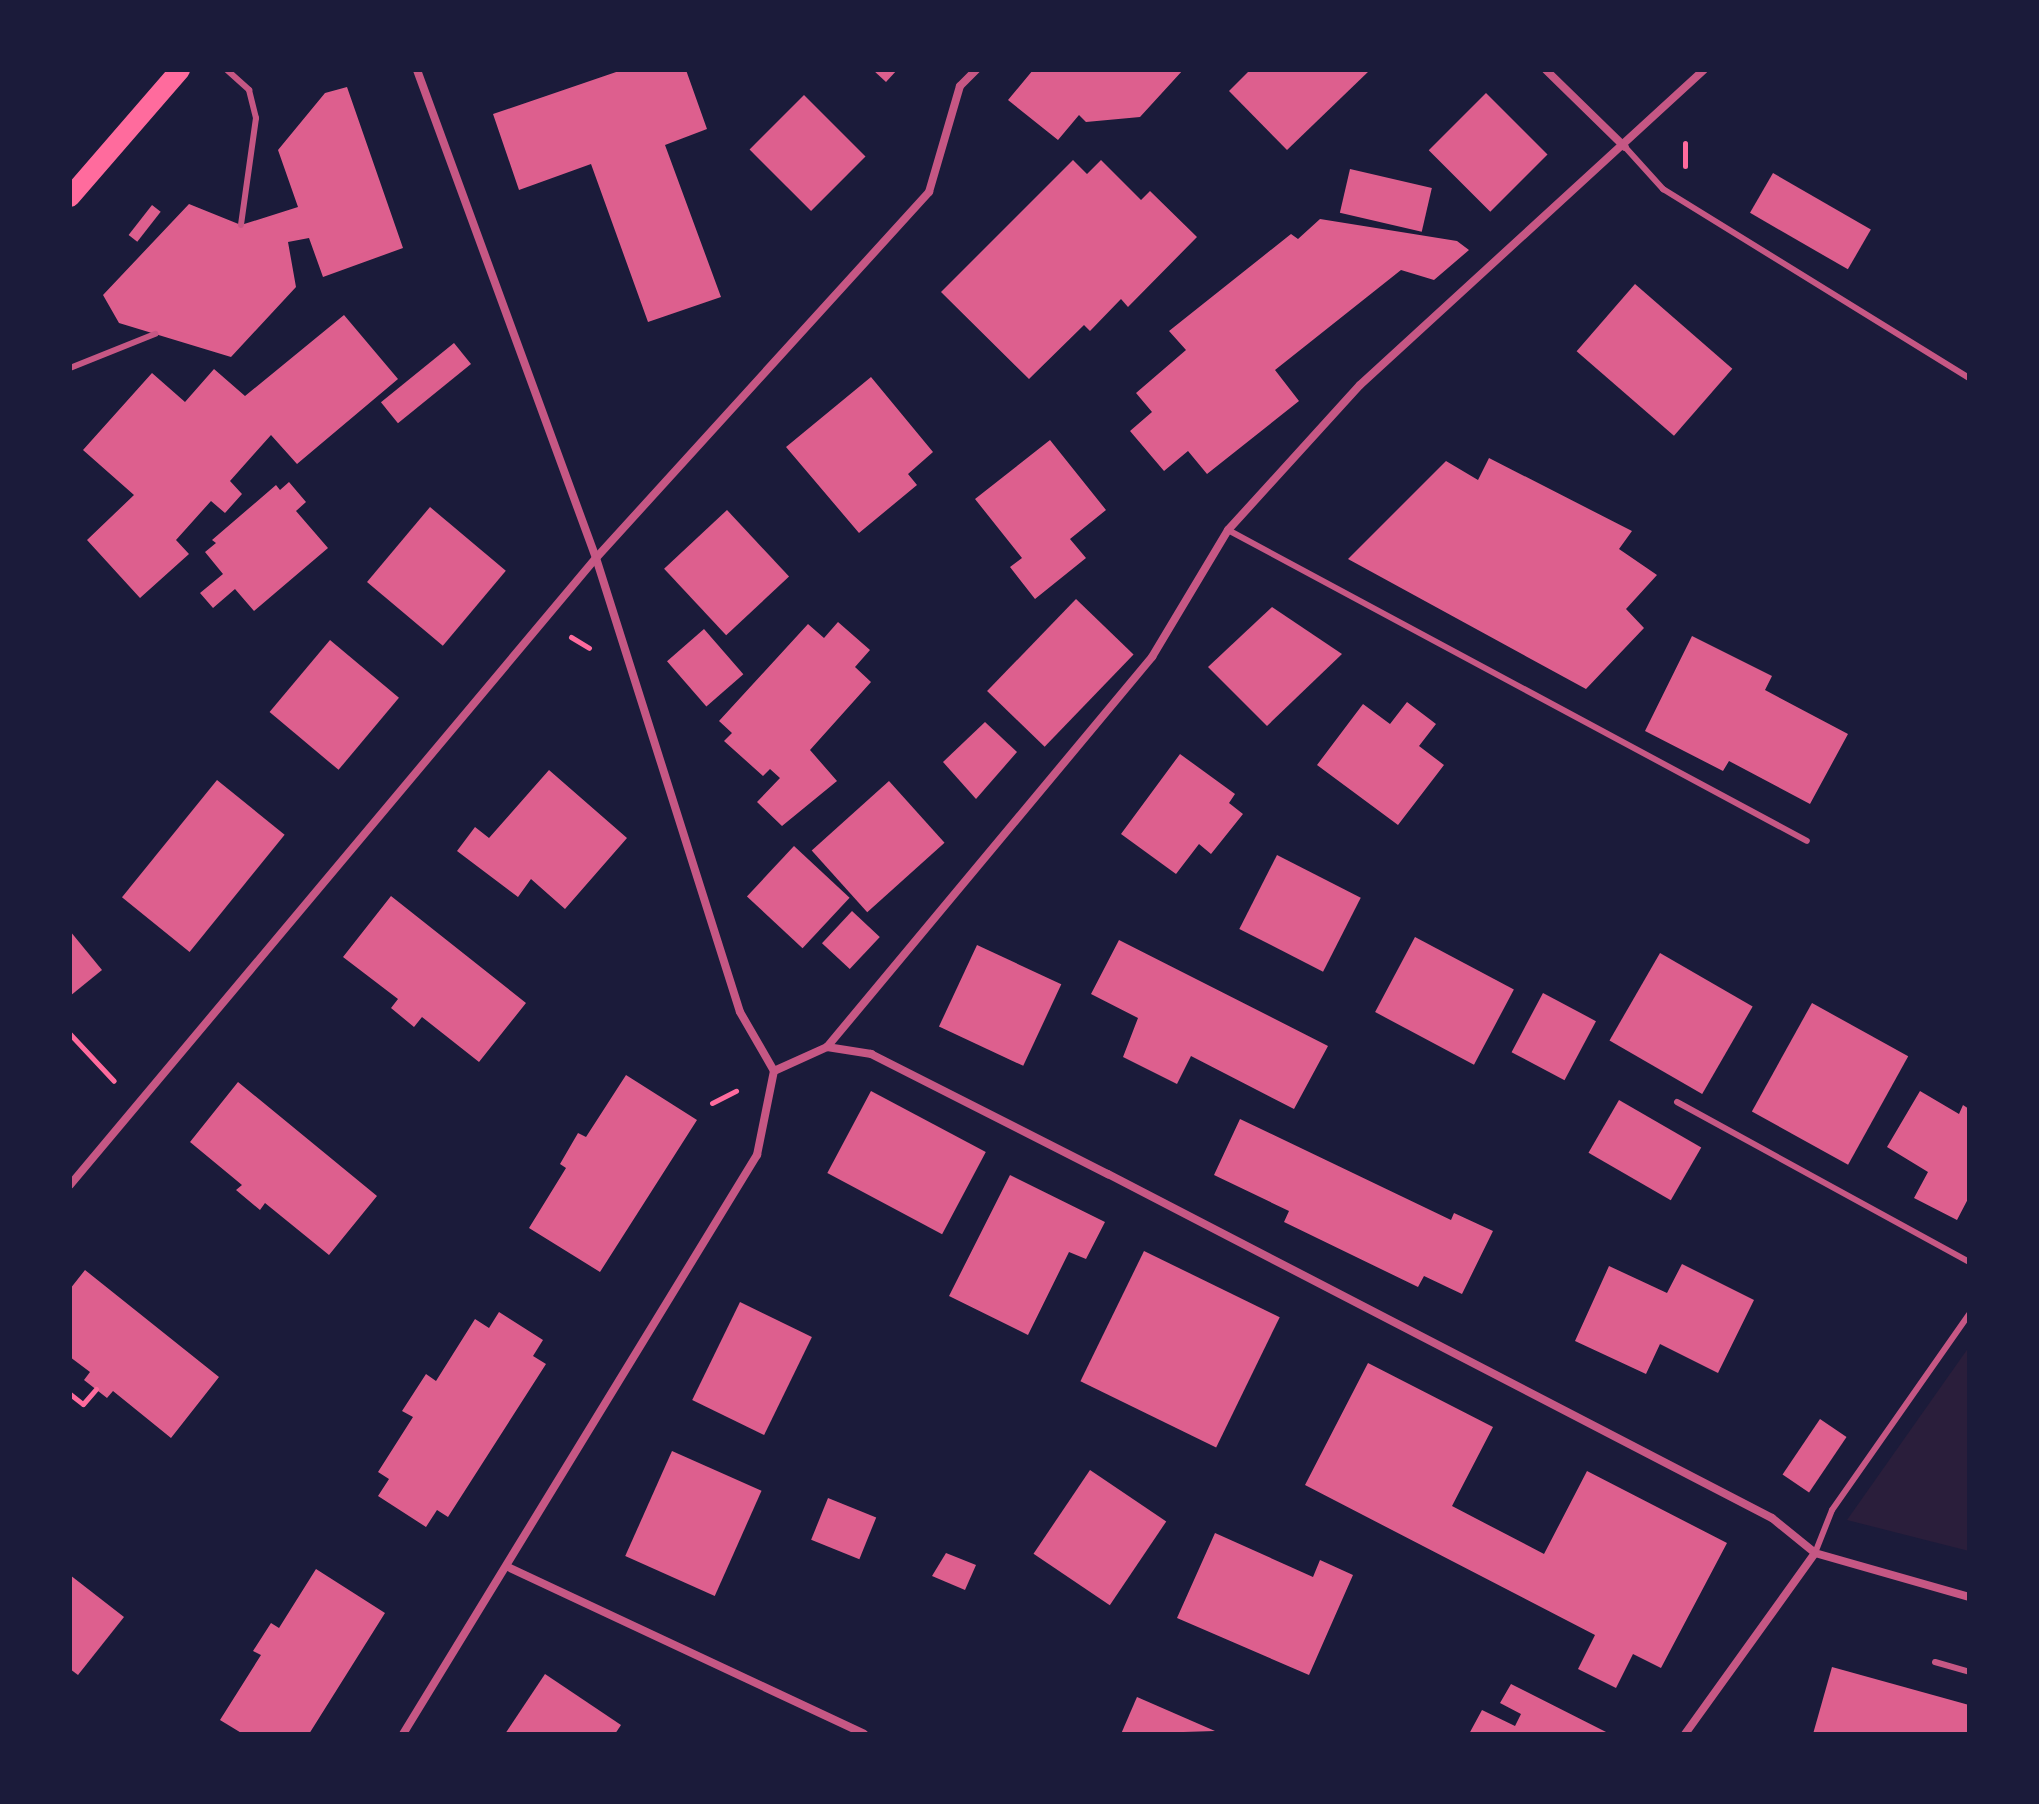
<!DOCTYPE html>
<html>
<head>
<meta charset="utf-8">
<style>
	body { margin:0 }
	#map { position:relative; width:2039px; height:1804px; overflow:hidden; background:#1b1b3a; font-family:"Titillium Web",sans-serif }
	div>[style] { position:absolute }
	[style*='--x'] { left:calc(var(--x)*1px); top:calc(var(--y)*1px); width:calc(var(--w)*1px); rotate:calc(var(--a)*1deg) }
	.green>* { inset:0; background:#2a1e3b }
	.building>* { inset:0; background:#dd5f8e; transform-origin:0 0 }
	.path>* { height:5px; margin:-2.5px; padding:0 2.5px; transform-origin:2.5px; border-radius:2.5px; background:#ff6b9d }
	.service>* { height:6px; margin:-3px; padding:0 3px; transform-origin:3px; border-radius:3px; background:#c65784 }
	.minor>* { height:8px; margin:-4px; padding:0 4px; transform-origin:4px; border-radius:4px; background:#c65784 }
	.primary>* { height:20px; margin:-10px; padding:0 10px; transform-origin:10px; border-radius:10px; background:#ff6b9d }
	span { translate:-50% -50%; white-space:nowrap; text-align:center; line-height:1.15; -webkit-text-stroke:7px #1b1b3a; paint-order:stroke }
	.frame { position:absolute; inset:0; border:72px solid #1b1b3a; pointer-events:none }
</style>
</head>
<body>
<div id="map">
	<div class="green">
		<div style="clip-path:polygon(1969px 1347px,1969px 1551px,1847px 1520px)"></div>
	</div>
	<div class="building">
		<div style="clip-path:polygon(622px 70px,686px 70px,707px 129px,665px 145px,721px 297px,648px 322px,591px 164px,519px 190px,493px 114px)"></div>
		<div style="clip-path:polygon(873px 70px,897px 70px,886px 82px)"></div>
		<div style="clip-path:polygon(1033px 70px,1183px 70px,1140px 117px,1086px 122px,1079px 115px,1058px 140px,1008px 100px)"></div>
		<div style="clip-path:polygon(1250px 70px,1370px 70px,1287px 150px,1229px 91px)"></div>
		<div style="clip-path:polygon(347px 87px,403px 248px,323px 277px,309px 238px,288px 242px,296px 287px,231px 357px,119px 323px,103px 295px,189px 204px,241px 225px,298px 207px,278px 150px,325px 93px)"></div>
		<div style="left:1486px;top:93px;width:87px;height:81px;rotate:45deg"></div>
		<div style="left:804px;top:95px;width:87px;height:77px;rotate:45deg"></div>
		<div style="clip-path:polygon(1073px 160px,1087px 174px,1101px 160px,1141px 200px,1150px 191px,1197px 237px,1128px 307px,1121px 299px,1090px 331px,1084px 325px,1029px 379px,941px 292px)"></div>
		<div style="left:1350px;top:169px;width:84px;height:45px;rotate:13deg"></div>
		<div style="left:1773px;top:173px;width:113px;height:46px;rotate:30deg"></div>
		<div style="left:152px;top:205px;width:11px;height:38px;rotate:38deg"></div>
		<div style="clip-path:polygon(1320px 219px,1457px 241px,1469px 250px,1434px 280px,1401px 270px,1275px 370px,1299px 401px,1207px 474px,1188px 451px,1164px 471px,1130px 431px,1152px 412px,1136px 393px,1186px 350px,1169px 331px,1291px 234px,1298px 239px)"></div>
		<div style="left:1635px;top:284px;width:129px;height:89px;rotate:41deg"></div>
		<div style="clip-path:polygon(344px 315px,398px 379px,297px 464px,271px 435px,230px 481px,242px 494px,225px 513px,211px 501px,176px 540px,189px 554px,140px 598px,87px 540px,134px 495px,83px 450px,152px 373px,185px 402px,214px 369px,245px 396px)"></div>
		<div style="left:454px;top:343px;width:27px;height:94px;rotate:51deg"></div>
		<div style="clip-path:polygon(871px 377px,933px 452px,908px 474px,917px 485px,859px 533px,786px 447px)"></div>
		<div style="clip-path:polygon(1050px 440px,1106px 510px,1070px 539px,1086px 558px,1035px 599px,1010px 567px,1022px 558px,975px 499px)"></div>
		<div style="clip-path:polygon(1489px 458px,1632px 531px,1619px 549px,1657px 575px,1626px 609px,1644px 628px,1586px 689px,1348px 559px,1446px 461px,1478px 480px)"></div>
		<div style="clip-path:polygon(289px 482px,306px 502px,296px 511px,328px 548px,254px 611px,235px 589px,213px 608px,200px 593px,223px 574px,205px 552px,216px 543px,212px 540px,276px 485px,280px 490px)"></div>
		<div style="left:430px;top:507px;width:99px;height:98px;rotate:40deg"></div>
		<div style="left:727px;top:510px;width:91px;height:86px;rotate:47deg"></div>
		<div style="left:1076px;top:599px;width:80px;height:128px;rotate:44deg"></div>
		<div style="clip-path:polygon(1272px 607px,1342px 654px,1267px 726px,1208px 667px)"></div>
		<div style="clip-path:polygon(838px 622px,870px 650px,855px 667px,871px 682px,810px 750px,837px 781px,782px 826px,757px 802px,780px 778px,770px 769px,763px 776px,724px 741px,732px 733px,719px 721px,808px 624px,824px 638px)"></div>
		<div style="left:704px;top:629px;width:60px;height:49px;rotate:49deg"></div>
		<div style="clip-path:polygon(1692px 636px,1772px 676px,1765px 690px,1848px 734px,1810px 804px,1729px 761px,1723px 771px,1645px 731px)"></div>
		<div style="left:330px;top:640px;width:90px;height:94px;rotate:40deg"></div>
		<div style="clip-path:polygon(1407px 702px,1436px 724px,1419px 746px,1444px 765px,1398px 825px,1317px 765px,1363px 704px,1390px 724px)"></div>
		<div style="clip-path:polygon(985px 722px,1017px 752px,976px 799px,943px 762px)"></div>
		<div style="clip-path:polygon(1180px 754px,1235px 794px,1229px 803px,1243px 814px,1211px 854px,1199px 844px,1176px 874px,1121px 834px)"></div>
		<div style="clip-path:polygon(549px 770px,627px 838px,565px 909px,531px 879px,518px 897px,457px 851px,475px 827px,489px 838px)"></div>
		<div style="left:217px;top:780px;width:87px;height:151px;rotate:39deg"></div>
		<div style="left:889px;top:781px;width:83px;height:104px;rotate:48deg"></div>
		<div style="left:794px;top:846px;width:76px;height:69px;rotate:43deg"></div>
		<div style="left:1277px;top:855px;width:94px;height:83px;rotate:27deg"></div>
		<div style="clip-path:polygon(391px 896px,526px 1003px,479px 1062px,422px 1017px,414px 1027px,391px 1008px,398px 999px,343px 957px)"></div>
		<div style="left:852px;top:911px;width:38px;height:44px;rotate:43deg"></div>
		<div style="clip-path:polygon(70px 931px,102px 970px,70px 996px)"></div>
		<div style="left:1415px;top:937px;width:112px;height:85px;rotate:28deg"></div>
		<div style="clip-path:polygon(1119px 940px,1328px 1046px,1294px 1109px,1191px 1056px,1177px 1084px,1123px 1057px,1138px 1018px,1091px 994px)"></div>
		<div style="left:977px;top:945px;width:93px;height:90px;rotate:25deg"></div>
		<div style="left:1660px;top:953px;width:107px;height:101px;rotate:30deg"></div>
		<div style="left:1543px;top:993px;width:60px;height:67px;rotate:28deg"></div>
		<div style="left:1812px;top:1003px;width:110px;height:124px;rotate:29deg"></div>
		<div style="clip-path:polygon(626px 1075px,697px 1120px,600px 1272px,529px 1228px,566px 1168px,560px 1164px,578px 1133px,586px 1137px)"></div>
		<div style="clip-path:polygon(238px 1082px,377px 1196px,329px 1255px,265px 1203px,260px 1210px,236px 1190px,242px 1185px,190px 1142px)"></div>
		<div style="left:871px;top:1091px;width:130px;height:93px;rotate:28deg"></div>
		<div style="clip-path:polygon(1920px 1091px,1959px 1114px,1963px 1105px,1969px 1109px,1969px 1197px,1957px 1220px,1914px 1198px,1928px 1172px,1887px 1147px)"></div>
		<div style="left:1619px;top:1100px;width:95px;height:61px;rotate:30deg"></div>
		<div style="clip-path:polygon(1240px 1119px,1451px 1220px,1454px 1213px,1493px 1231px,1462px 1294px,1424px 1276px,1418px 1287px,1284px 1222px,1289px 1211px,1214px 1175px)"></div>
		<div style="clip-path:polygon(1010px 1175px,1105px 1222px,1086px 1259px,1069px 1252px,1028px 1335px,949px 1296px)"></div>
		<div style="left:1144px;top:1251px;width:151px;height:145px;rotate:26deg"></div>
		<div style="clip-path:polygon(1682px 1264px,1754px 1300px,1718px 1373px,1660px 1344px,1646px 1374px,1575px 1341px,1609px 1266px,1667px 1293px)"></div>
		<div style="clip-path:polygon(85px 1270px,219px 1377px,171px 1438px,113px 1391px,107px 1398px,84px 1380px,90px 1372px,70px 1357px,70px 1289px)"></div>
		<div style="left:740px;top:1302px;width:80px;height:109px;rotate:26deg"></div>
		<div style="clip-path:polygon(499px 1312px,543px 1340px,533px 1356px,546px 1364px,448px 1517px,437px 1510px,426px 1527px,378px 1496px,389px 1479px,378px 1472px,413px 1417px,402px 1411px,426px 1374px,436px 1381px,475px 1319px,489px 1328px)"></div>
		<div style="clip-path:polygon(1368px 1363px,1493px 1427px,1452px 1506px,1544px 1554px,1587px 1471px,1727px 1543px,1661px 1668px,1633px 1654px,1616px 1688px,1578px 1669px,1595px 1635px,1305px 1485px)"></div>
		<div style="left:1820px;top:1419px;width:32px;height:67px;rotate:34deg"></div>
		<div style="left:672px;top:1451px;width:98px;height:115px;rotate:24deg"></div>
		<div style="left:1090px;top:1470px;width:92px;height:101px;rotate:34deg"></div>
		<div style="left:828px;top:1498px;width:52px;height:45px;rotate:22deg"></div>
		<div style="clip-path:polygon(1215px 1533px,1313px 1577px,1320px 1560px,1353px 1575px,1309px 1675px,1177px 1618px)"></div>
		<div style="clip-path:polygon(946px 1553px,976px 1565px,965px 1590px,932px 1576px)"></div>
		<div style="clip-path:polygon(316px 1569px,385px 1613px,309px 1734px,243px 1734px,220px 1720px,261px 1655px,253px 1651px,271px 1623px,279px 1628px)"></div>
		<div style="clip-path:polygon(70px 1575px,124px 1617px,78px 1675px,70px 1669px)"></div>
		<div style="clip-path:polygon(1832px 1667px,1969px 1705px,1969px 1734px,1813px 1734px)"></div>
		<div style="clip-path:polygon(545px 1674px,621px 1725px,615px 1734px,505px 1734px)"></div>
		<div style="clip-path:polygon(1511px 1684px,1610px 1734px,1469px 1734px,1482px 1710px,1515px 1726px,1521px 1714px,1500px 1703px)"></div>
		<div style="clip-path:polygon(1137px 1697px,1215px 1731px,1121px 1734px)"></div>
	</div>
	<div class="path">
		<div style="--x:1685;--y:143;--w:23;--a:90"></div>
		<div style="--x:571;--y:637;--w:21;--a:31"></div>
		<div style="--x:70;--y:1034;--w:64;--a:46.9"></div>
		<div style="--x:712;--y:1103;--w:27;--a:-27"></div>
		<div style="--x:70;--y:1394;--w:16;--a:38"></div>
		<div style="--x:83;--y:1404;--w:20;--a:-49"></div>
	</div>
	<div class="service">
		<div style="--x:227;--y:70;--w:30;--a:42"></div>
		<div style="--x:249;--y:90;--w:29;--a:76"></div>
		<div style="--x:256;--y:118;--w:108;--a:98"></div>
		<div style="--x:1625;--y:147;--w:57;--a:47.9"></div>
		<div style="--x:1663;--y:189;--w:360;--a:31.7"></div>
		<div style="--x:70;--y:368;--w:92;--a:-21.8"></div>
		<div style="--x:1228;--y:530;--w:657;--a:28.24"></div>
		<div style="--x:1677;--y:1102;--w:333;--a:28.7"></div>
		<div style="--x:1815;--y:1553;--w:46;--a:-68.4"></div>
		<div style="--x:1832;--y:1510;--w:239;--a:-55"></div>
		<div style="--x:1935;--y:1662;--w:35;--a:16"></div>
	</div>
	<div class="minor">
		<div style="--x:417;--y:70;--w:520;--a:69.86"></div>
		<div style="--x:596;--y:558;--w:476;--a:72.4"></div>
		<div style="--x:740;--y:1012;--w:68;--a:60"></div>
		<div style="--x:1546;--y:70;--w:110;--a:44.3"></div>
		<div style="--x:827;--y:1047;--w:45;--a:9"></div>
		<div style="--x:871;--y:1054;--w:266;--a:26.9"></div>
		<div style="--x:1108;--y:1174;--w:748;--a:27.39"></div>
		<div style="--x:1772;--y:1518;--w:55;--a:39.1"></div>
		<div style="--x:1815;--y:1553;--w:160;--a:15.9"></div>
		<div style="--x:70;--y:1185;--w:818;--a:-50.01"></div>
		<div style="--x:596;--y:558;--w:495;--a:-47.7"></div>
		<div style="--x:929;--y:192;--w:110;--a:-73.7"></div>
		<div style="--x:960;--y:86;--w:23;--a:-45"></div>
		<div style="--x:508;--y:1567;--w:393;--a:25.1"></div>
		<div style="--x:403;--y:1734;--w:679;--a:-58.56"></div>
		<div style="--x:757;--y:1155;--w:86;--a:-78.6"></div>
		<div style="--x:774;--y:1071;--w:58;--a:-24.4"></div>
		<div style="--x:827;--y:1047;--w:508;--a:-50.19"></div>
		<div style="--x:1152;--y:657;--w:148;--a:-59.1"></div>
		<div style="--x:1228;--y:530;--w:196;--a:-47.7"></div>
		<div style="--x:1360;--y:385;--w:466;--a:-42.5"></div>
		<div style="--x:1685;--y:1734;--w:223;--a:-54.3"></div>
	</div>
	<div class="primary">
		<div style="--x:70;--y:197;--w:168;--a:-49.1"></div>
	</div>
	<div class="frame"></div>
</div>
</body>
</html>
